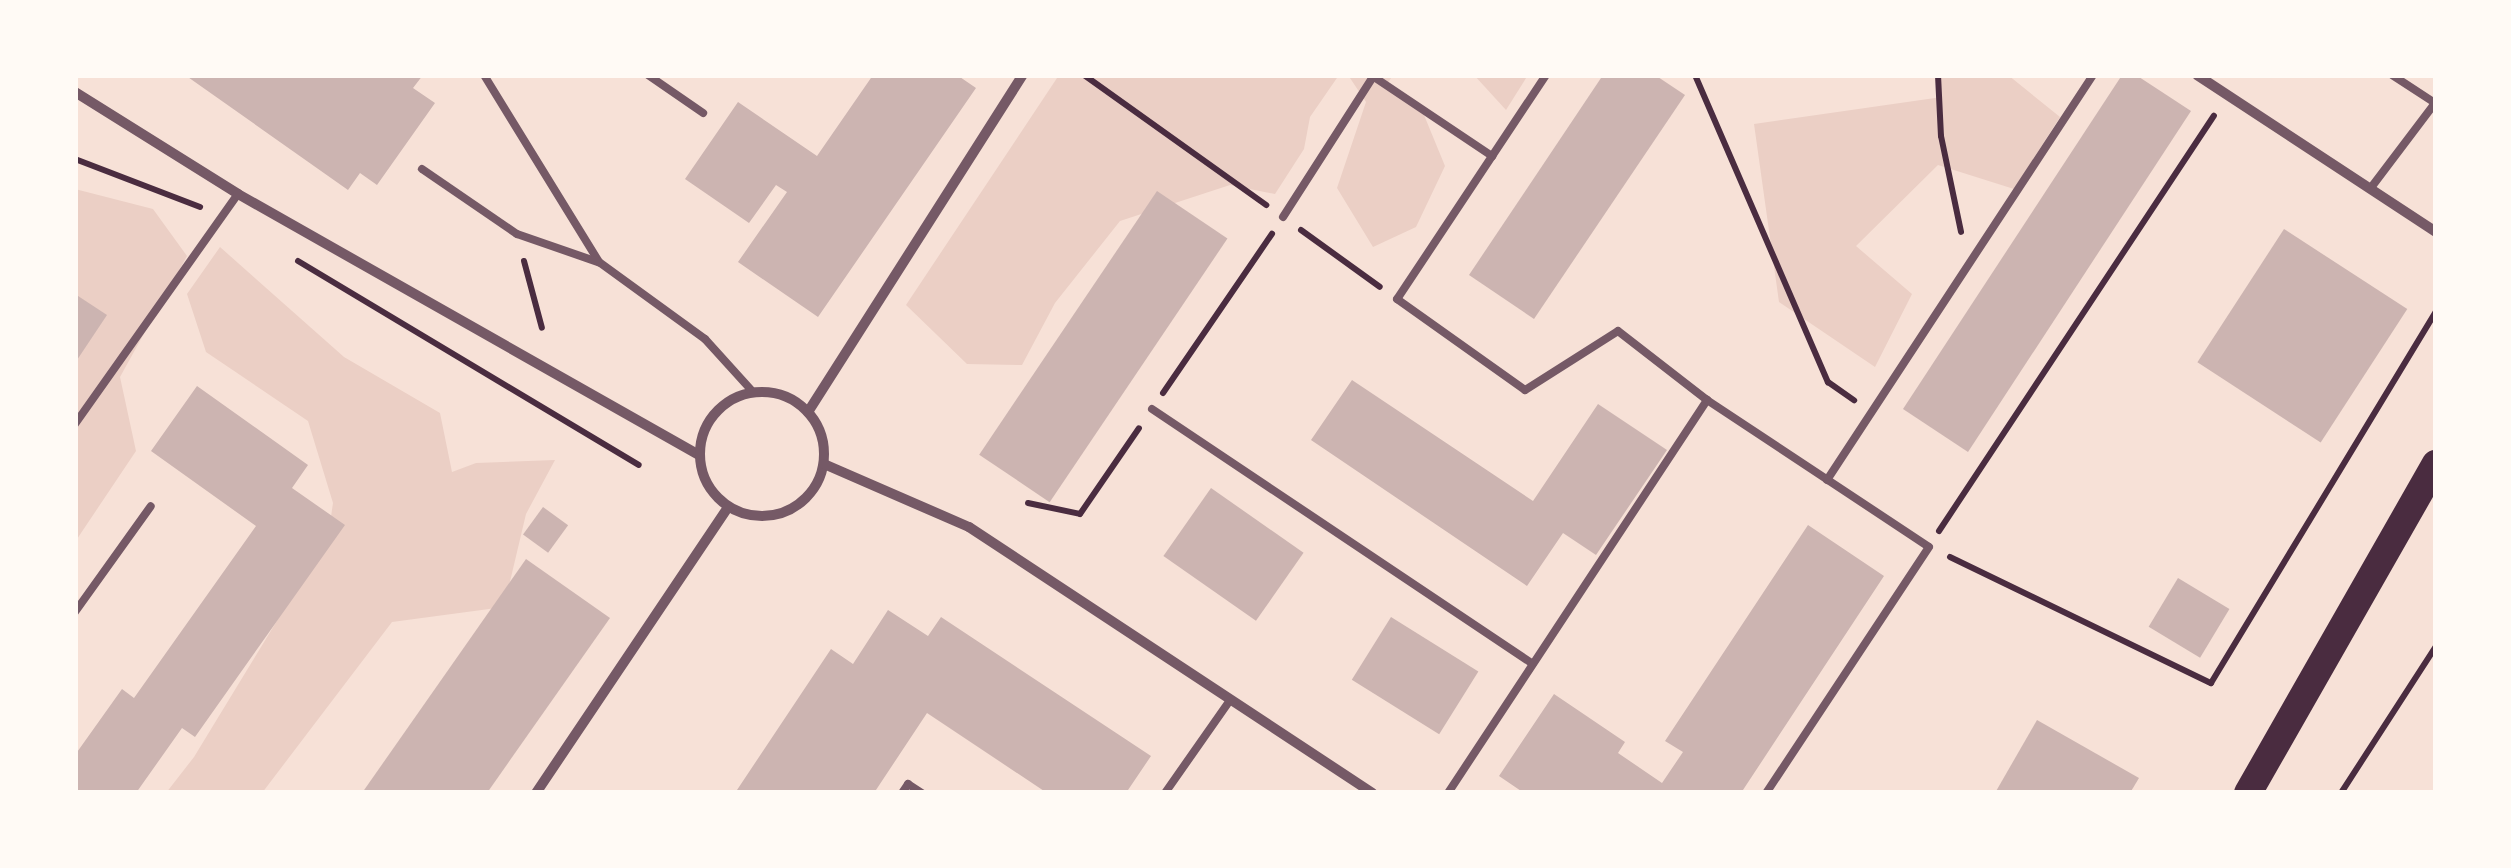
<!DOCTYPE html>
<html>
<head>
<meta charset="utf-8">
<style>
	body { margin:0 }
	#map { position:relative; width:2511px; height:868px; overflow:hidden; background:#f7e1d7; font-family:Raleway,sans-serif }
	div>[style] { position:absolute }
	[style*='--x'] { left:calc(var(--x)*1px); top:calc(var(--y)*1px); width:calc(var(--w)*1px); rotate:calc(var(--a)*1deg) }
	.green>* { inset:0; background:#ebcfc5 }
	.building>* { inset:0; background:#ccb4b1; transform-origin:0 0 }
	.path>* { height:6px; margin:-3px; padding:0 3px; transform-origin:3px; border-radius:3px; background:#4a2c40 }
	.service>* { height:8px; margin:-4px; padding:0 4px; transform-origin:4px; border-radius:4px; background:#755966 }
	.minor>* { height:10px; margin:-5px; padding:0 5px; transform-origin:5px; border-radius:5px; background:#755966 }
	.minor>.ring { margin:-5px; padding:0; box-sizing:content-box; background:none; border:10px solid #755966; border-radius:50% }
	.trunk>* { height:28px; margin:-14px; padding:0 14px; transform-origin:14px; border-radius:14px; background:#4a2c40 }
	span { translate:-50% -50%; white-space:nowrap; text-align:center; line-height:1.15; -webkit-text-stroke:8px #fffaf5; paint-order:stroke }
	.frame { position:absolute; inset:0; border:78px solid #fffaf5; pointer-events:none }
</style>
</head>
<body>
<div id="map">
	<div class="green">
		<div style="clip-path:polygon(1059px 75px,1339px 75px,1310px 117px,1304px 149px,1275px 194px,1230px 185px,1120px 221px,1055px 303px,1022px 365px,967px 364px,906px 305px)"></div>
		<div style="clip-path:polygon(1348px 75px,1393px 75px,1385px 87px,1424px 115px,1445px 166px,1416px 227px,1373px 247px,1337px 188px,1366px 102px)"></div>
		<div style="clip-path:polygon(1474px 75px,1528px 75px,1506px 110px)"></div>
		<div style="clip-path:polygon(1940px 75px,2008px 75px,2060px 117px,2014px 189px,1938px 165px,1856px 246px,1912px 294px,1875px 367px,1779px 302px,1754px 124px,1942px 97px)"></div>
		<div style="clip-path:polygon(75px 189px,153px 209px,187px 256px,120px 377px,136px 451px,75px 542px)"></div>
		<div style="clip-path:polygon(220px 247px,344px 357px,440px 413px,452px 472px,476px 463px,555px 460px,526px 514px,504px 607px,392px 622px,262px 793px,166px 793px,194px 757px,328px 537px,333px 503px,308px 421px,206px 352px,187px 294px)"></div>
	</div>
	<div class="building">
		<div style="clip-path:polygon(185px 75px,423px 75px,413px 88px,435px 103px,377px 185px,360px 173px,348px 190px)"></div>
		<div style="clip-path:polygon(873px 75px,957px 75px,976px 88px,818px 317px,738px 262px,787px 192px,776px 185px,749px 223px,685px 179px,738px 102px,817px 156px)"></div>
		<div style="clip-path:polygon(1603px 75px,1655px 75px,1685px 95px,1534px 319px,1469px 275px)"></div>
		<div style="clip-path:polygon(2122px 75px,2136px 75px,2191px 111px,1968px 452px,1903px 409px)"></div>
		<div style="left:1157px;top:191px;width:85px;height:318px;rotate:34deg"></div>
		<div style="left:2284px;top:229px;width:147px;height:159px;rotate:33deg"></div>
		<div style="clip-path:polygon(75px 294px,107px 315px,75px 363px)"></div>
		<div style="clip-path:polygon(1352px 380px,1533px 501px,1598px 404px,1667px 450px,1596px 555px,1563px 533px,1527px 586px,1311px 440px)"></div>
		<div style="clip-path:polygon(197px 386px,308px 465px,292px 488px,345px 525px,195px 737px,182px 728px,136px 793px,75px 793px,75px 755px,122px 689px,134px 698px,256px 526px,151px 451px)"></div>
		<div style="left:1211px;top:488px;width:113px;height:83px;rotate:35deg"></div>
		<div style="left:543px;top:507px;width:31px;height:34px;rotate:36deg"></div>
		<div style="clip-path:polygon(1808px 525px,1884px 576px,1741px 793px,1524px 793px,1499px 776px,1554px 694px,1625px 742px,1618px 753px,1662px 783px,1683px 752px,1665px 741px)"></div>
		<div style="clip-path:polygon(526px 559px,610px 618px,487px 793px,362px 793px)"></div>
		<div style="left:2178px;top:578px;width:60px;height:57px;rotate:31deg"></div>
		<div style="clip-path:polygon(888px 610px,928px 636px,941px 617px,1151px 756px,1126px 793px,1047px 793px,927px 713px,874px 793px,735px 793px,831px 649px,853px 664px)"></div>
		<div style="left:1391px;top:617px;width:103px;height:74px;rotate:32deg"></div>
		<div style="clip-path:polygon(2037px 720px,2139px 778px,2130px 793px,1995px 793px)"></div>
	</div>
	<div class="path">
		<div style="--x:1084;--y:75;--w:224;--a:35.5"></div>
		<div style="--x:1695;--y:75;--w:335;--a:66.6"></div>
		<div style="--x:1828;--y:382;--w:32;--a:35"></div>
		<div style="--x:1938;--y:75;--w:61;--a:87.2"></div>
		<div style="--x:1941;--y:136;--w:98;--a:78.2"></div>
		<div style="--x:75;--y:159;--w:134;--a:21"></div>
		<div style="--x:1301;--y:230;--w:97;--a:35.8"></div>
		<div style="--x:298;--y:261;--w:397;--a:30.9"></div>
		<div style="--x:524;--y:261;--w:69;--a:75"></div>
		<div style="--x:1163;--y:393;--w:193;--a:-55.6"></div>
		<div style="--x:1028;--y:503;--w:53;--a:11.9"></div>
		<div style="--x:1080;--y:514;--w:104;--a:-55.5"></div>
		<div style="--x:1939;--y:531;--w:498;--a:-56.5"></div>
		<div style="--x:1950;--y:557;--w:290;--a:25.8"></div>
		<div style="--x:2211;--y:683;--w:435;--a:-58.8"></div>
		<div style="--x:2341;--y:793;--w:175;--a:-57.1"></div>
	</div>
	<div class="service">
		<div style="--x:484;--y:75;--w:220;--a:58.4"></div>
		<div style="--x:599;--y:262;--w:131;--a:36"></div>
		<div style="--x:705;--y:339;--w:72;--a:47.8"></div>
		<div style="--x:648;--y:75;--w:67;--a:34.6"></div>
		<div style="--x:1371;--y:75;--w:146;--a:33.8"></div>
		<div style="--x:1546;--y:75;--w:269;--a:123.6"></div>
		<div style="--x:1397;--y:299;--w:157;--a:35.4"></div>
		<div style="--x:1525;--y:390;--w:110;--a:-32.4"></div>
		<div style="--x:1618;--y:331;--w:113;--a:37.8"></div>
		<div style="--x:422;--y:169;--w:115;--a:34.4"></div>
		<div style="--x:517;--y:234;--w:86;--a:19.1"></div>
		<div style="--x:2370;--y:189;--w:108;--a:-52.9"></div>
		<div style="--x:2435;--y:103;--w:51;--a:-146.9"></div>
		<div style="--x:1283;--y:217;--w:169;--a:-57.3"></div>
		<div style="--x:1152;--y:409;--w:458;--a:33.8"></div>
		<div style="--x:75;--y:424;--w:282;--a:-54.7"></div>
		<div style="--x:1827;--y:480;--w:485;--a:-56.7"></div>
		<div style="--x:75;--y:612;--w:130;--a:-54.4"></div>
		<div style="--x:902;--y:793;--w:11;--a:-56"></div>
		<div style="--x:908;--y:784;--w:17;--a:33"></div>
		<div style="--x:1165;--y:793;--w:113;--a:-55"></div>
		<div style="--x:1448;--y:793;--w:471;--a:-56.6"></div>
		<div style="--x:1707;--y:400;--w:266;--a:33.5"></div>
		<div style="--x:1929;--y:547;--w:295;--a:123.5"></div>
	</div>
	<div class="minor">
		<div style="--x:2197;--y:75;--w:286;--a:33.3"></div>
		<div style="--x:75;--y:92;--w:192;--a:32"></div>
		<div style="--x:238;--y:194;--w:530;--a:29.52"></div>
		<div class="ring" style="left:700px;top:392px;width:114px;height:114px"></div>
		<div style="--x:808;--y:412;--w:400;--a:-57.5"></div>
		<div style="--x:824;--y:464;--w:158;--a:23.5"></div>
		<div style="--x:969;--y:527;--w:483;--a:33.4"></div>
		<div style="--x:536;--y:793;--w:344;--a:-56.1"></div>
	</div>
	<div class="trunk">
		<div style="--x:2248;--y:793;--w:379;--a:-60.3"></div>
	</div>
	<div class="frame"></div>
</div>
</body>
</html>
